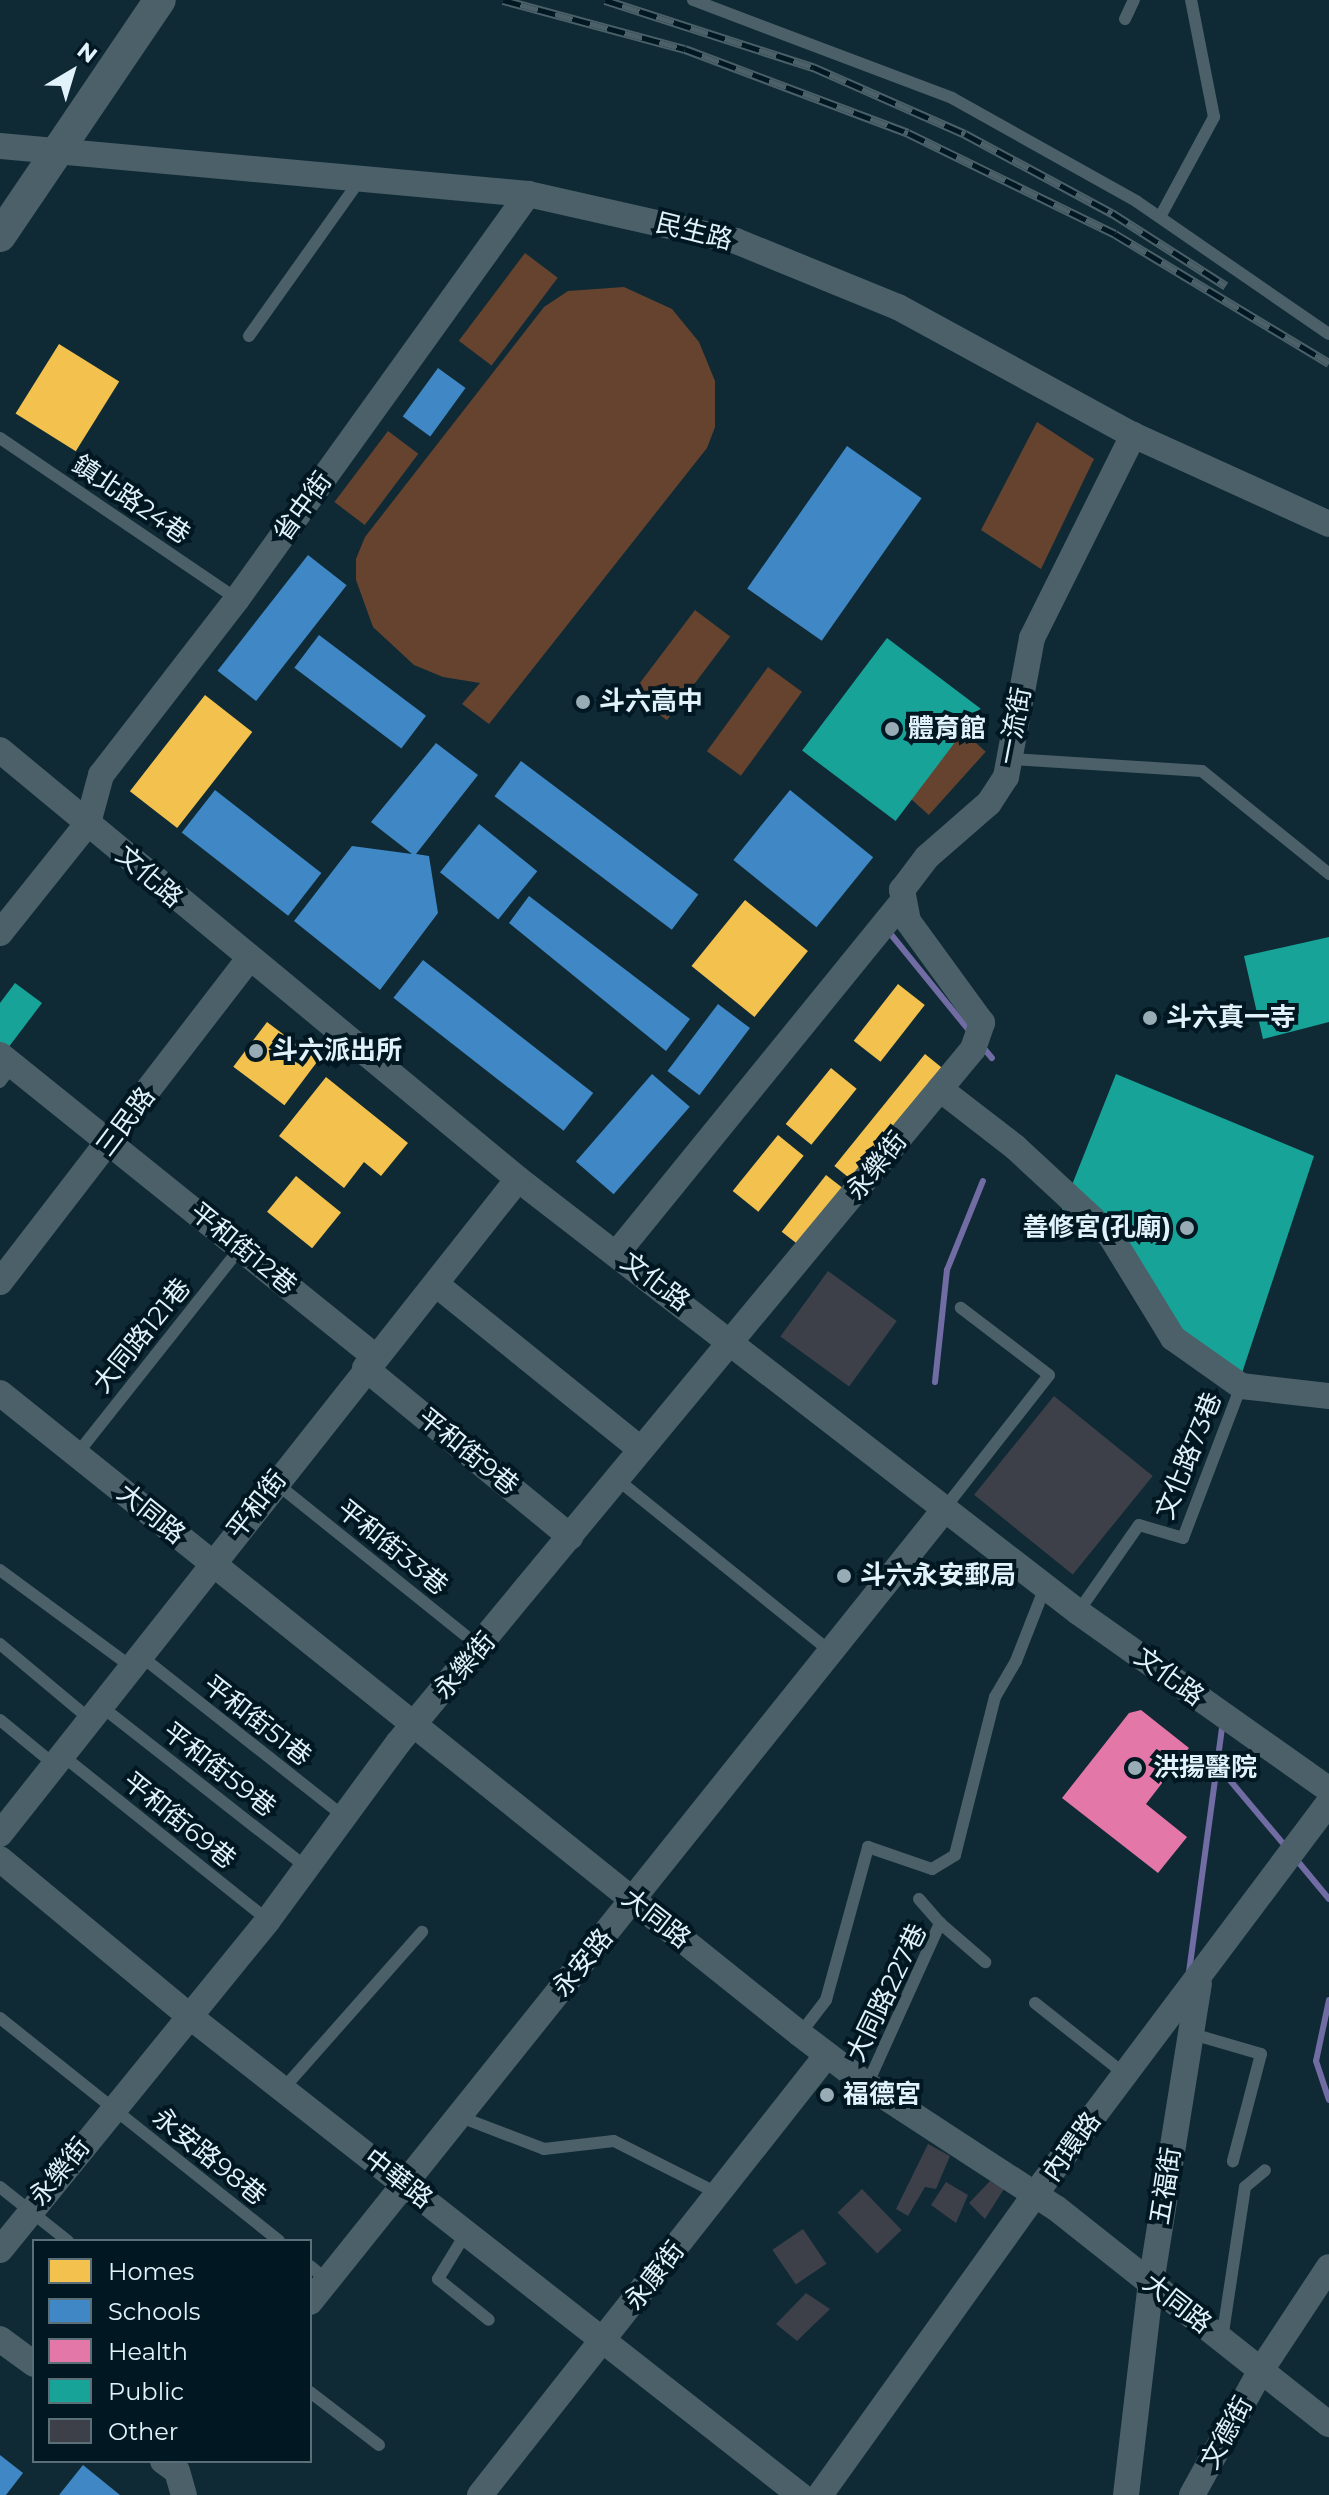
<!DOCTYPE html>
<html>
<head>
<meta charset="utf-8">
<style>
	body { margin:0 }
	#map { position:relative; width:1329px; height:2495px; overflow:hidden; background:#0f2a34; font-family:Montserrat,"Noto Sans TC",sans-serif }
	div>[style] { position:absolute }
	[style*='--x'] { left:calc(var(--x)*1px); top:calc(var(--y)*1px); width:calc(var(--w)*1px); rotate:calc(var(--a)*1deg) }
	.green>* { inset:0; background:#66432e; transform-origin:0 0 }
	.homes>* { inset:0; background:#f2c14e; transform-origin:0 0 }
	.schools>* { inset:0; background:#3f88c5; transform-origin:0 0 }
	.health>* { inset:0; background:#e377a8 }
	.public>* { inset:0; background:#17a398; transform-origin:0 0 }
	.stream>* { height:6px; margin:-3px; padding:0 3px; transform-origin:3px; border-radius:3px; background:#716ca4 }
	.building>* { inset:0; background:#3d3f49; transform-origin:0 0 }
	.service>* { height:12px; margin:-6px; padding:0 6px; transform-origin:6px; border-radius:6px; background:#4b6069 }
	.minor>* { height:26px; margin:-13px; padding:0 13px; transform-origin:13px; border-radius:13px; background:#4b6069 }
	.tertiary>* { height:32px; margin:-16px; padding:0 16px; transform-origin:16px; border-radius:16px; background:#4b6069 }
	.rail>* { height:9px; margin-top:-4.5px; transform-origin:0; background:repeating-linear-gradient(90deg,#011722 0 18px,#4b6068 0 36px); box-sizing:border-box; border-block:2px solid #4b6068 }
	.dots>* { width:22px; height:22px; translate:-50% -50%; box-sizing:border-box; border:4px solid #011722; border-radius:50% }
	span { translate:-50% -50%; white-space:nowrap; text-align:center; line-height:1.15; -webkit-text-stroke:8px #011722; paint-order:stroke }
	.street-label { font-size:26px; color:#e1f2fb }
	.poi-label { font-size:26px; color:#e1f2fb; font-weight:700 }
	.left { translate:0 -50%; text-align:left }
	.right { translate:-100% -50%; text-align:right }
	.legend { position:absolute; left:32px; top:2239px; width:280px; height:224px; box-sizing:border-box; background:#011722; border:2px solid #5b6f79; margin:0; padding:10px 14px; list-style:none; font-size:24px; color:#e1f2fb }
	.legend li { display:flex; align-items:center; gap:16px; height:40px }
	.legend b { width:40px; border:2px solid #5b6f79 }
	.north { position:absolute; left:32px; top:32px; width:80px; height:80px; -webkit-text-stroke:6px #011722; paint-order:stroke; rotate:38deg; font-size:22px; font-weight:700; line-height:32px; text-align:center; color:#e1f2fb }
	.north::after { content:''; display:block; margin:auto; width:28px; height:36px; background:#e1f2fb; clip-path:polygon(50% 0,100% 100%,50% 72%,0 100%) }
</style>
</head>
<body>
<div id="map">
	<div class="green">
		<div style="left:525px;top:253px;width:41px;height:110px;rotate:37deg"></div>
		<div style="clip-path:polygon(624px 287px,672px 309px,699px 342px,715px 381px,715px 427px,707px 448px,489px 724px,462px 704px,480px 683px,443px 677px,414px 665px,373px 627px,356px 580px,356px 559px,365px 537px,544px 307px,568px 291px)"></div>
		<div style="clip-path:polygon(1037px 422px,1094px 459px,1041px 569px,981px 530px)"></div>
		<div style="left:388px;top:431px;width:38px;height:89px;rotate:37deg"></div>
		<div style="left:695px;top:610px;width:44px;height:105px;rotate:37deg"></div>
		<div style="left:768px;top:667px;width:42px;height:104px;rotate:36deg"></div>
		<div style="left:956px;top:725px;width:40px;height:85px;rotate:42deg"></div>
	</div>
	<div class="homes">
		<div style="left:59px;top:344px;width:71px;height:82px;rotate:32deg"></div>
		<div style="left:205px;top:695px;width:60px;height:122px;rotate:38deg"></div>
		<div style="left:745px;top:900px;width:81px;height:85px;rotate:39deg"></div>
		<div style="left:898px;top:984px;width:34px;height:72px;rotate:38deg"></div>
		<div style="left:267px;top:1022px;width:64px;height:56px;rotate:37deg"></div>
		<div style="left:925px;top:1054px;width:44px;height:144px;rotate:39deg"></div>
		<div style="left:831px;top:1068px;width:33px;height:72px;rotate:39deg"></div>
		<div style="clip-path:polygon(326px 1077px,408px 1143px,381px 1176px,364px 1162px,344px 1188px,279px 1136px)"></div>
		<div style="left:778px;top:1135px;width:33px;height:72px;rotate:39deg"></div>
		<div style="left:826px;top:1175px;width:42px;height:72px;rotate:38deg"></div>
		<div style="left:296px;top:1176px;width:58px;height:46px;rotate:39deg"></div>
	</div>
	<div class="schools">
		<div style="left:438px;top:368px;width:34px;height:60px;rotate:36deg"></div>
		<div style="left:847px;top:446px;width:91px;height:174px;rotate:35deg"></div>
		<div style="left:308px;top:555px;width:49px;height:147px;rotate:38deg"></div>
		<div style="left:319px;top:635px;width:134px;height:41px;rotate:37deg"></div>
		<div style="clip-path:polygon(436px 743px,478px 775px,416px 854px,429px 856px,438px 913px,380px 990px,294px 921px,352px 846px,412px 854px,371px 822px)"></div>
		<div style="left:521px;top:761px;width:222px;height:44px;rotate:37deg"></div>
		<div style="left:215px;top:790px;width:135px;height:54px;rotate:38deg"></div>
		<div style="left:790px;top:790px;width:107px;height:90px;rotate:39deg"></div>
		<div style="left:479px;top:824px;width:75px;height:62px;rotate:39deg"></div>
		<div style="clip-path:polygon(529px 896px,690px 1019px,666px 1051px,509px 923px)"></div>
		<div style="left:423px;top:960px;width:216px;height:48px;rotate:38deg"></div>
		<div style="left:718px;top:1004px;width:40px;height:84px;rotate:37deg"></div>
		<div style="left:652px;top:1074px;width:50px;height:116px;rotate:41deg"></div>
		<div style="clip-path:polygon(0 2455px,23px 2473px,6px 2495px,0 2495px)"></div>
		<div style="clip-path:polygon(83px 2465px,120px 2495px,59px 2495px)"></div>
	</div>
	<div class="health">
		<div style="clip-path:polygon(1141px 1710px,1189px 1748px,1146px 1804px,1187px 1837px,1158px 1873px,1062px 1798px,1129px 1713px)"></div>
	</div>
	<div class="public">
		<div style="left:887px;top:638px;width:117px;height:141px;rotate:37deg"></div>
		<div style="clip-path:polygon(1329px 937px,1329px 1022px,1263px 1039px,1244px 956px)"></div>
		<div style="clip-path:polygon(15px 983px,42px 1003px,8px 1048px,0 1042px,0 1003px)"></div>
		<div style="clip-path:polygon(1116px 1074px,1314px 1156px,1239px 1382px,1182px 1344px,1103px 1246px,1062px 1210px)"></div>
	</div>
	<div class="stream">
		<div style="--x:889;--y:932;--w:132;--a:50.9"></div>
		<div style="--x:981;--y:1045;--w:17;--a:50"></div>
		<div style="--x:935;--y:1382;--w:113;--a:-83.9"></div>
		<div style="--x:947;--y:1270;--w:96;--a:-68"></div>
		<div style="--x:1217;--y:1765;--w:107;--a:49.9"></div>
		<div style="--x:1295;--y:1858;--w:53;--a:50.3"></div>
		<div style="--x:1189;--y:1972;--w:245;--a:-82.3"></div>
		<div style="--x:1329;--y:2000;--w:62;--a:102"></div>
		<div style="--x:1316;--y:2061;--w:41;--a:71.6"></div>
	</div>
	<div class="building">
		<div style="left:828px;top:1271px;width:85px;height:81px;rotate:36deg"></div>
		<div style="left:1054px;top:1396px;width:127px;height:127px;rotate:39deg"></div>
		<div style="clip-path:polygon(928px 2144px,950px 2156px,936px 2189px,925px 2187px,908px 2216px,896px 2209px)"></div>
		<div style="clip-path:polygon(990px 2181px,1004px 2189px,985px 2219px,969px 2203px)"></div>
		<div style="clip-path:polygon(946px 2182px,968px 2195px,956px 2223px,931px 2205px)"></div>
		<div style="left:862px;top:2189px;width:57px;height:34px;rotate:46deg"></div>
		<div style="left:803px;top:2229px;width:42px;height:37px;rotate:56deg"></div>
		<div style="clip-path:polygon(806px 2293px,830px 2309px,797px 2341px,776px 2324px)"></div>
	</div>
	<div class="service">
		<div style="--x:693;--y:0;--w:277;--a:20.7"></div>
		<div style="--x:952;--y:98;--w:211;--a:29.2"></div>
		<div style="--x:1136;--y:201;--w:234;--a:34.6"></div>
		<div style="--x:1125;--y:19;--w:21;--a:-65"></div>
		<div style="--x:1160;--y:217;--w:114;--a:-61.6"></div>
		<div style="--x:1214;--y:117;--w:119;--a:-101.1"></div>
		<div style="--x:249;--y:336;--w:190;--a:-54.6"></div>
		<div style="--x:0;--y:438;--w:287;--a:34.2"></div>
		<div style="--x:1011;--y:759;--w:191;--a:3.6"></div>
		<div style="--x:1202;--y:771;--w:164;--a:39"></div>
		<div style="--x:0;--y:1082;--w:21;--a:-53"></div>
		<div style="--x:77;--y:1454;--w:265;--a:-51.6"></div>
		<div style="--x:618;--y:1480;--w:274;--a:38.9"></div>
		<div style="--x:277;--y:1484;--w:262;--a:38.8"></div>
		<div style="--x:944;--y:1509;--w:170;--a:-51.9"></div>
		<div style="--x:1049;--y:1375;--w:111;--a:-142.7"></div>
		<div style="--x:0;--y:1570;--w:165;--a:36.4"></div>
		<div style="--x:1078;--y:1612;--w:106;--a:-55"></div>
		<div style="--x:1139;--y:1525;--w:46;--a:16.5"></div>
		<div style="--x:1183;--y:1538;--w:163;--a:-69.1"></div>
		<div style="--x:0;--y:1644;--w:119;--a:39.9"></div>
		<div style="--x:142;--y:1657;--w:260;--a:38.3"></div>
		<div style="--x:102;--y:1707;--w:261;--a:38.1"></div>
		<div style="--x:0;--y:1720;--w:72;--a:39.4"></div>
		<div style="--x:63;--y:1756;--w:263;--a:38.7"></div>
		<div style="--x:919;--y:1899;--w:32;--a:49"></div>
		<div style="--x:1035;--y:2003;--w:116;--a:38.4"></div>
		<div style="--x:0;--y:2018;--w:357;--a:38.6"></div>
		<div style="--x:1189;--y:2033;--w:75;--a:16.3"></div>
		<div style="--x:1261;--y:2054;--w:111;--a:104.7"></div>
		<div style="--x:800;--y:2034;--w:43;--a:-52.6"></div>
		<div style="--x:826;--y:2000;--w:159;--a:-74.6"></div>
		<div style="--x:868;--y:1847;--w:68;--a:19"></div>
		<div style="--x:932;--y:1869;--w:27;--a:-31"></div>
		<div style="--x:955;--y:1855;--w:163;--a:-75.8"></div>
		<div style="--x:995;--y:1697;--w:42;--a:-59.7"></div>
		<div style="--x:1016;--y:1661;--w:79;--a:-68.6"></div>
		<div style="--x:867;--y:2085;--w:178;--a:-65.7"></div>
		<div style="--x:940;--y:1923;--w:60;--a:40.9"></div>
		<div style="--x:283;--y:2089;--w:210;--a:-48.5"></div>
		<div style="--x:458;--y:2116;--w:92;--a:21"></div>
		<div style="--x:544;--y:2149;--w:70;--a:-6.5"></div>
		<div style="--x:614;--y:2141;--w:118;--a:26.8"></div>
		<div style="--x:0;--y:2187;--w:87;--a:38.5"></div>
		<div style="--x:466;--y:2233;--w:54;--a:121.3"></div>
		<div style="--x:438;--y:2279;--w:65;--a:38.8"></div>
		<div style="--x:310;--y:2266;--w:22;--a:39"></div>
		<div style="--x:1222;--y:2339;--w:154;--a:-81.4"></div>
		<div style="--x:1245;--y:2187;--w:26;--a:-40"></div>
		<div style="--x:310;--y:2392;--w:87;--a:37.5"></div>
	</div>
	<div class="minor">
		<div style="--x:0;--y:146;--w:530;--a:5.19"></div>
		<div style="--x:528;--y:194;--w:213;--a:12.7"></div>
		<div style="--x:736;--y:241;--w:175;--a:22.2"></div>
		<div style="--x:898;--y:307;--w:268;--a:28.6"></div>
		<div style="--x:1133;--y:435;--w:215;--a:24.4"></div>
		<div style="--x:0;--y:750;--w:673;--a:39.63"></div>
		<div style="--x:518;--y:1179;--w:708;--a:37.71"></div>
		<div style="--x:1078;--y:1612;--w:308;--a:35.3"></div>
		<div style="--x:0;--y:933;--w:141;--a:-51.3"></div>
		<div style="--x:88;--y:823;--w:50;--a:-74.8"></div>
		<div style="--x:101;--y:775;--w:222;--a:-52.3"></div>
		<div style="--x:237;--y:599;--w:499;--a:-54.3"></div>
		<div style="--x:0;--y:1055;--w:480;--a:38.8"></div>
		<div style="--x:940;--y:1089;--w:95;--a:37.7"></div>
		<div style="--x:1015;--y:1147;--w:129;--a:42.8"></div>
		<div style="--x:1110;--y:1235;--w:121;--a:58.5"></div>
		<div style="--x:1173;--y:1338;--w:83;--a:35.2"></div>
		<div style="--x:1241;--y:1386;--w:89;--a:6.5"></div>
		<div style="--x:617;--y:1253;--w:452;--a:-50.9"></div>
		<div style="--x:0;--y:1282;--w:408;--a:-52.4"></div>
		<div style="--x:437;--y:1285;--w:261;--a:38.9"></div>
		<div style="--x:365;--y:1368;--w:266;--a:39.4"></div>
		<div style="--x:0;--y:1393;--w:1025;--a:38.7"></div>
		<div style="--x:800;--y:2034;--w:84;--a:37.3"></div>
		<div style="--x:867;--y:2085;--w:225;--a:33.1"></div>
		<div style="--x:1056;--y:2208;--w:348;--a:38.4"></div>
		<div style="--x:0;--y:1834;--w:835;--a:-51.66"></div>
		<div style="--x:0;--y:1859;--w:244;--a:39.7"></div>
		<div style="--x:188;--y:2015;--w:778;--a:38.11"></div>
		<div style="--x:0;--y:2250;--w:425;--a:-50.9"></div>
		<div style="--x:268;--y:1920;--w:220;--a:-53.7"></div>
		<div style="--x:398;--y:1743;--w:901;--a:-50.36"></div>
		<div style="--x:973;--y:1049;--w:28;--a:-71"></div>
		<div style="--x:982;--y:1023;--w:126;--a:-126"></div>
		<div style="--x:908;--y:921;--w:32;--a:-101"></div>
		<div style="--x:902;--y:890;--w:41;--a:-52.9"></div>
		<div style="--x:927;--y:857;--w:82;--a:-41.1"></div>
		<div style="--x:989;--y:803;--w:31;--a:-57"></div>
		<div style="--x:1006;--y:777;--w:141;--a:-79.4"></div>
		<div style="--x:1032;--y:638;--w:227;--a:-63.5"></div>
		<div style="--x:310;--y:2302;--w:1015;--a:-51.32"></div>
		<div style="--x:0;--y:2339;--w:42;--a:36.3"></div>
		<div style="--x:163;--y:2461;--w:17;--a:36"></div>
		<div style="--x:177;--y:2471;--w:25;--a:74"></div>
		<div style="--x:480;--y:2495;--w:560;--a:-51.74"></div>
		<div style="--x:820;--y:2495;--w:385;--a:-54.4"></div>
		<div style="--x:1044;--y:2182;--w:475;--a:-53.1"></div>
		<div style="--x:1126;--y:2495;--w:213;--a:-83.3"></div>
		<div style="--x:1151;--y:2283;--w:303;--a:-80.9"></div>
		<div style="--x:1192;--y:2495;--w:143;--a:-61.1"></div>
		<div style="--x:1261;--y:2370;--w:123;--a:-56.6"></div>
	</div>
	<div class="tertiary">
		<div style="--x:0;--y:236;--w:285;--a:-55.9"></div>
	</div>
	<div class="rail">
		<div style="--x:503;--y:0;--w:188;--a:15.1"></div>
		<div style="--x:685;--y:49;--w:238;--a:20.6"></div>
		<div style="--x:908;--y:133;--w:230;--a:26"></div>
		<div style="--x:1115;--y:234;--w:250;--a:31.1"></div>
		<div style="--x:605;--y:0;--w:219;--a:17.9"></div>
		<div style="--x:813;--y:67;--w:166;--a:23.8"></div>
		<div style="--x:965;--y:134;--w:167;--a:28.3"></div>
		<div style="--x:1112;--y:213;--w:135;--a:32.6"></div>
	</div>
	<div class="dots">
		<div style="left:583px;top:702px;background:#98acb5"></div>
		<div style="left:892px;top:729px;background:#98acb5"></div>
		<div style="left:1150px;top:1018px;background:#98acb5"></div>
		<div style="left:256px;top:1051px;background:#98acb5"></div>
		<div style="left:1187px;top:1228px;background:#98acb5"></div>
		<div style="left:844px;top:1576px;background:#98acb5"></div>
		<div style="left:1135px;top:1768px;background:#98acb5"></div>
		<div style="left:827px;top:2095px;background:#98acb5"></div>
	</div>
	<div class="street-label">
		<span style="left:694px;top:232px;rotate:14deg">民生路</span>
		<span style="left:131px;top:500px;rotate:34deg">鎮北路24巷</span>
		<span style="left:303px;top:507px;rotate:-54deg">省中街</span>
		<span style="left:1015px;top:726px;rotate:-79deg">一流街</span>
		<span style="left:149px;top:877px;rotate:41deg">文化路</span>
		<span style="left:126px;top:1122px;rotate:-53deg">三民路</span>
		<span style="left:877px;top:1166px;rotate:-51deg">永樂街</span>
		<span style="left:243px;top:1249px;rotate:39deg">平和街12巷</span>
		<span style="left:655px;top:1282px;rotate:37deg">文化路</span>
		<span style="left:142px;top:1336px;rotate:-51deg">大同路121巷</span>
		<span style="left:468px;top:1452px;rotate:39deg">平和街9巷</span>
		<span style="left:1189px;top:1456px;rotate:-68deg">文化路73巷</span>
		<span style="left:257px;top:1505px;rotate:-52deg">平和街</span>
		<span style="left:151px;top:1514px;rotate:39deg">大同路</span>
		<span style="left:392px;top:1548px;rotate:39deg">平和街33巷</span>
		<span style="left:465px;top:1666px;rotate:-49deg">永樂街</span>
		<span style="left:1169px;top:1677px;rotate:36deg">文化路</span>
		<span style="left:257px;top:1721px;rotate:38deg">平和街51巷</span>
		<span style="left:219px;top:1770px;rotate:38deg">平和街59巷</span>
		<span style="left:179px;top:1821px;rotate:39deg">平和街69巷</span>
		<span style="left:656px;top:1919px;rotate:38deg">大同路</span>
		<span style="left:583px;top:1963px;rotate:-51deg">永安路</span>
		<span style="left:887px;top:1993px;rotate:-64deg">大同路227巷</span>
		<span style="left:1072px;top:2147px;rotate:-54deg">內環路</span>
		<span style="left:209px;top:2157px;rotate:39deg">永安路98巷</span>
		<span style="left:60px;top:2172px;rotate:-51deg">永樂街</span>
		<span style="left:398px;top:2179px;rotate:38deg">中華路</span>
		<span style="left:1166px;top:2186px;rotate:-81deg">五福街</span>
		<span style="left:655px;top:2276px;rotate:-52deg">永康街</span>
		<span style="left:1177px;top:2304px;rotate:38deg">大同路</span>
		<span style="left:1227px;top:2433px;rotate:-61deg">文德街</span>
	</div>
	<div class="poi-label">
		<span class="left" style="left:599px;top:702px">斗六高中</span>
		<span class="left" style="left:908px;top:729px">體育館</span>
		<span class="left" style="left:1166px;top:1018px">斗六真一寺</span>
		<span class="left" style="left:272px;top:1051px">斗六派出所</span>
		<span class="right" style="left:1171px;top:1228px">善修宮(孔廟)</span>
		<span class="left" style="left:860px;top:1576px">斗六永安郵局</span>
		<span class="left" style="left:1153px;top:1768px">洪揚醫院</span>
		<span class="left" style="left:843px;top:2095px">福德宮</span>
	</div>
	<ul class="legend">
	<li><b style="height:22px;background:#f2c14e"></b>Homes</li>
	<li><b style="height:22px;background:#3f88c5"></b>Schools</li>
	<li><b style="height:22px;background:#e377a8"></b>Health</li>
	<li><b style="height:22px;background:#17a398"></b>Public</li>
	<li><b style="height:22px;background:#3d3f49"></b>Other</li>
	</ul>
	<div class="north">N</div>
</div>
</body>
</html>
